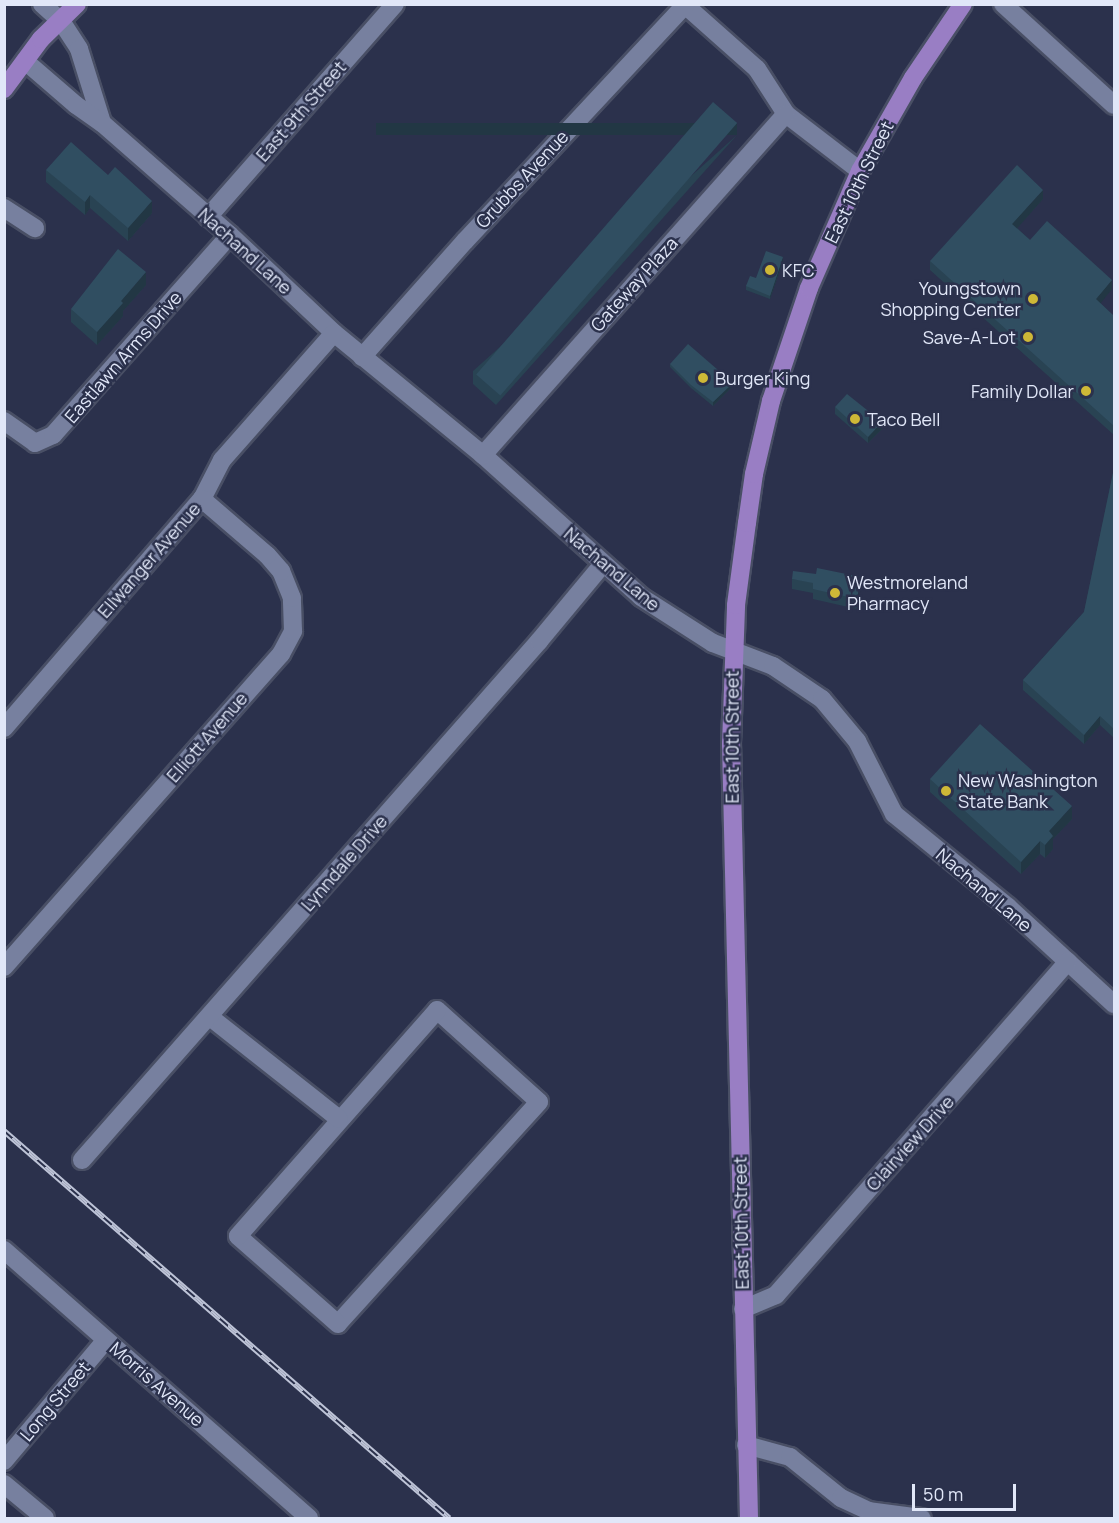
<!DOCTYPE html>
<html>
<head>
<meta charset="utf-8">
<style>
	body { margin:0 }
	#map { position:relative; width:1119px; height:1523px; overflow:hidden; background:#2b314c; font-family:Manrope,sans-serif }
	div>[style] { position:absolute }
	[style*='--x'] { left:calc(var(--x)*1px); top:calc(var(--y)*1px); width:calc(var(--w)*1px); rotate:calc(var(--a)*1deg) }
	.roads { filter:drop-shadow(2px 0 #494f65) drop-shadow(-2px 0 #494f65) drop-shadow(0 2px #494f65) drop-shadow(0 -2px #494f65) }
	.minor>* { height:18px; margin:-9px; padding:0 9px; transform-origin:9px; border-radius:9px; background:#77809f }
	.major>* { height:18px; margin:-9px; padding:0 9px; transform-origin:9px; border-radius:9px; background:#997ec4 }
	.rail>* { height:6px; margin-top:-3px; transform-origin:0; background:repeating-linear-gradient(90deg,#2b314c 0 11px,#bec4d7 0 22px); box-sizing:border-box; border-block:2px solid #bec4d7 }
	.wall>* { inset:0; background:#294353 }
	.shaded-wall>* { inset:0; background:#223744; transform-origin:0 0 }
	.building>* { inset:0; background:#304e61; transform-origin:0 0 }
	.dots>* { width:16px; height:16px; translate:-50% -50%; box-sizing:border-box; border:3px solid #2b314c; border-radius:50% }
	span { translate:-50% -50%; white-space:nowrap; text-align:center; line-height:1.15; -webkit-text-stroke:5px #2b314c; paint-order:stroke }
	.street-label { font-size:18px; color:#e1e7f8 }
	.poi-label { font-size:18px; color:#e1e7f8 }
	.left { translate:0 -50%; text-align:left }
	.right { translate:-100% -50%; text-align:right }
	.frame { position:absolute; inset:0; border:6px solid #e1e7f8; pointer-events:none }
	.scale { position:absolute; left:912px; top:1484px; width:104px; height:27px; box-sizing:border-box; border:3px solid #e1e7f8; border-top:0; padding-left:8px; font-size:18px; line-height:21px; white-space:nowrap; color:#e1e7f8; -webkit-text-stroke:4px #2b314c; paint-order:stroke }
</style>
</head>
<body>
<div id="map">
	<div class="roads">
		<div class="minor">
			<div style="--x:42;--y:4;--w:25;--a:42"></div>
			<div style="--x:61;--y:21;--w:33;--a:57"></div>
			<div style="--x:79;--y:49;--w:77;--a:72.7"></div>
			<div style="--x:102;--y:123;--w:170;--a:41.2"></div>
			<div style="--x:230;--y:235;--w:143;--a:43.3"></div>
			<div style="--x:334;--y:333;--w:193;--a:39.3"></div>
			<div style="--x:483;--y:455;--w:212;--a:41.9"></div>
			<div style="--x:641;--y:597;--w:85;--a:32.6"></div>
			<div style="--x:713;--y:643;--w:64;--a:21"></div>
			<div style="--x:773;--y:666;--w:59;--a:34"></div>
			<div style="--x:822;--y:699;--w:55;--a:50.2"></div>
			<div style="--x:857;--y:741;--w:82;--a:63.1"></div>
			<div style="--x:894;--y:814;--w:147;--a:39.2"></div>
			<div style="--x:1008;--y:907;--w:144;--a:42.5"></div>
			<div style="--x:1003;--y:4;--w:150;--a:42.3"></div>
			<div style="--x:685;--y:5;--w:96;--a:41.6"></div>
			<div style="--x:757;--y:69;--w:54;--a:57.2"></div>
			<div style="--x:786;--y:114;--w:93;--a:37.6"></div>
			<div style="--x:25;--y:61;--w:67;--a:40.8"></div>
			<div style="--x:76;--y:105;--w:32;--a:35"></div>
			<div style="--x:4;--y:208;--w:37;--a:33"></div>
			<div style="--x:208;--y:217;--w:283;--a:-48.7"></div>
			<div style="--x:362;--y:357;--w:155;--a:-48.4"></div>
			<div style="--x:465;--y:241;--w:324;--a:-47"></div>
			<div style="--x:4;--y:421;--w:38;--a:35"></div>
			<div style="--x:35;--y:443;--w:20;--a:-24"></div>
			<div style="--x:53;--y:435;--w:267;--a:-48.5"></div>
			<div style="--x:483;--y:455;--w:456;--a:-48.4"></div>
			<div style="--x:4;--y:728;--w:303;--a:-49.2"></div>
			<div style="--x:202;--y:499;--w:44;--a:-62.9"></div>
			<div style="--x:222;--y:460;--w:169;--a:-48.6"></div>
			<div style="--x:4;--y:967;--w:418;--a:-48.5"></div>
			<div style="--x:281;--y:654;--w:26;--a:-62"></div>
			<div style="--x:293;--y:631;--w:33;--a:-92"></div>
			<div style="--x:292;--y:598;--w:29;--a:-112"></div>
			<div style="--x:281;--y:571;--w:21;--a:-131"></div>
			<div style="--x:267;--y:555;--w:86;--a:-139.3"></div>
			<div style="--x:437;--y:1010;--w:137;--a:42"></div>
			<div style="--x:539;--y:1102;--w:299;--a:132.2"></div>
			<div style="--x:338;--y:1324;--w:133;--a:-138.7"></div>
			<div style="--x:238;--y:1236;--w:301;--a:-48.6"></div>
			<div style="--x:210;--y:1017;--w:164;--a:38.3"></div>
			<div style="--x:82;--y:1160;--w:692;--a:-48.63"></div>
			<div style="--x:539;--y:641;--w:99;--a:-50.3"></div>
			<div style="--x:4;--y:1250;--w:406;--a:41.3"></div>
			<div style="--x:743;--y:1309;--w:36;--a:-23"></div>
			<div style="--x:776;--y:1295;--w:443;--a:-48.8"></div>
			<div style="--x:746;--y:1445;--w:46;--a:15.3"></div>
			<div style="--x:790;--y:1457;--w:65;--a:38.8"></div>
			<div style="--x:841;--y:1498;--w:31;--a:25"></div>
			<div style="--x:869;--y:1511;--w:53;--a:7.5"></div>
			<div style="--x:4;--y:1461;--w:158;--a:-49.9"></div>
			<div style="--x:4;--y:1484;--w:53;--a:39.7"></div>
		</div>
		<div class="major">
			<div style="--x:4;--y:89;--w:62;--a:-53.5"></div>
			<div style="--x:41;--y:39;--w:50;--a:-44.2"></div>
			<div style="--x:749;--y:1518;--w:774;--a:-91.33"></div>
			<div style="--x:731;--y:744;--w:139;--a:-87.9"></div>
			<div style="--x:736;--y:605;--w:83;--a:-82.4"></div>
			<div style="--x:747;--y:523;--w:49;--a:-81.9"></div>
			<div style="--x:754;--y:474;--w:75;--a:-76.9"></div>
			<div style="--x:771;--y:401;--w:119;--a:-71.4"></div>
			<div style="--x:809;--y:288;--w:128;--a:-66.4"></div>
			<div style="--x:860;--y:171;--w:107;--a:-60.3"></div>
			<div style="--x:913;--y:78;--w:89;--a:-56"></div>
		</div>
	</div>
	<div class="rail">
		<div style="--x:4;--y:1131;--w:590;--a:41.01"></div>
	</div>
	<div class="wall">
		<div style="clip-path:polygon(737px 135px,496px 405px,473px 384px,473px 371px)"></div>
		<div style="clip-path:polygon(46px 170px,108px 175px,152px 213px,128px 241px,90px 208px,85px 215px,46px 182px)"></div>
		<div style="clip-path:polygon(1043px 199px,1017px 228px,1030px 240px,1112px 289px,1100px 303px,1114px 316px,1114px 435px,930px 270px,930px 261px)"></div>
		<div style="clip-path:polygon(783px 261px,770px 299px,746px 290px,746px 286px,756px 278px)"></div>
		<div style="clip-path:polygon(146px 285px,123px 311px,123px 316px,97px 345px,71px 322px,71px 309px)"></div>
		<div style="clip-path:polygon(670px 364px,733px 386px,713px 406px,691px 388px,670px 367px)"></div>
		<div style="clip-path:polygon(835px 407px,882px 429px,868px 443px,835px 414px)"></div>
		<div style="clip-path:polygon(1114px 468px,1114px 738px,1100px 725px,1084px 744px,1023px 690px,1023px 680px,1084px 612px)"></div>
		<div style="clip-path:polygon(792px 579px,861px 587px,857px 609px,813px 599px,813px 593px,792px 589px)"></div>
		<div style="clip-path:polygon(930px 779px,1072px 819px,1053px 839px,1053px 849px,1045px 858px,1040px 854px,1021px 874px,930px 792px)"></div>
	</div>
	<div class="shaded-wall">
		<div style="left:737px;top:123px;width:12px;height:361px;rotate:90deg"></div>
		<div style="clip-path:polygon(1043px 190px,1043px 199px,1012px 234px,1012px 224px)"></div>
		<div style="clip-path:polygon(90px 195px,90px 208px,85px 215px,85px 202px)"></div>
		<div style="clip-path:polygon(152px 201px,152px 213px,128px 241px,128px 228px)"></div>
		<div style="clip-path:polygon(783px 257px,783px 261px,770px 299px,770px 296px)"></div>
		<div style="clip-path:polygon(146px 272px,146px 285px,123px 311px,123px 316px,97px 345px,97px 332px,121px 301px)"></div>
		<div style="clip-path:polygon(1112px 280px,1112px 289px,1096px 309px,1096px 299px)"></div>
		<div style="clip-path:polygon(733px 383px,733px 386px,713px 406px,713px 402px)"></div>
		<div style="clip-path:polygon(882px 422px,882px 429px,868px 443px,868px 437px)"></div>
		<div style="clip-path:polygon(861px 577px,861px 587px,857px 609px,857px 599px)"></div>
		<div style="clip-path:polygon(1100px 716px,1100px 725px,1084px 744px,1084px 735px)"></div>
		<div style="clip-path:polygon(1072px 806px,1072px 819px,1053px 839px,1053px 849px,1045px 858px,1045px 845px,1049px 831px)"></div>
		<div style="clip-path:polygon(1040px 841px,1040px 854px,1021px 874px,1021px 862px)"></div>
	</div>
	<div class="building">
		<div style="left:713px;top:102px;width:32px;height:361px;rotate:41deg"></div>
		<div style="clip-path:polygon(71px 142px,108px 175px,115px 167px,152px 201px,128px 228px,90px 195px,85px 202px,46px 170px)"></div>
		<div style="clip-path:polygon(1017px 165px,1043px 190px,1012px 224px,1030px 240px,1047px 221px,1112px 280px,1096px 299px,1114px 316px,1114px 426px,930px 261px)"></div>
		<div style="clip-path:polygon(118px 249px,146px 272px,121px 301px,123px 303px,97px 332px,71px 309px)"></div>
		<div style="clip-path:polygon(766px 251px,783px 257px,770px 296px,746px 286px,750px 276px,756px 278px)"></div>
		<div style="clip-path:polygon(688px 344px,733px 383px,713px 402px,691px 385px,670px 364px)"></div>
		<div style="clip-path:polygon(847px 394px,882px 422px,868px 437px,835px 407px)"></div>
		<div style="clip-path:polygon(1114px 468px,1114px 729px,1100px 716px,1084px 735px,1023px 680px,1084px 612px)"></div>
		<div style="clip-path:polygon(817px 568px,861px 577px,857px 599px,813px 589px,813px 583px,792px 579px,793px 571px,816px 574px)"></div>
		<div style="clip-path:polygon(980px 724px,1072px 806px,1049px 831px,1053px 836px,1045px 845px,1040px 841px,1021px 862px,930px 779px)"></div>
	</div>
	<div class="dots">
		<div style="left:770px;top:270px;background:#ceb837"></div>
		<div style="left:1033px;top:299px;background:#ceb837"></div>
		<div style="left:1028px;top:337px;background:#ceb837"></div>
		<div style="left:703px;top:378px;background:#ceb837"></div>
		<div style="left:1086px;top:391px;background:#ceb837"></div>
		<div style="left:855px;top:419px;background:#ceb837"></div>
		<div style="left:835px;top:593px;background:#ceb837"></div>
		<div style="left:946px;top:791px;background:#ceb837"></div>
	</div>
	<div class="street-label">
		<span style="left:301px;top:111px;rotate:-49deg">East 9th Street</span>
		<span style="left:522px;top:179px;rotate:-47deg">Grubbs Avenue</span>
		<span style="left:859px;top:182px;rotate:-64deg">East 10th Street</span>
		<span style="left:245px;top:251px;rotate:42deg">Nachand Lane</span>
		<span style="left:634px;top:284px;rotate:-48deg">Gateway Plaza</span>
		<span style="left:123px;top:357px;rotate:-49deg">Eastlawn Arms Drive</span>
		<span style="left:149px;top:560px;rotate:-49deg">Ellwanger Avenue</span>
		<span style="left:612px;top:569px;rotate:40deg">Nachand Lane</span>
		<span style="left:207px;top:737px;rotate:-49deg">Elliott Avenue</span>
		<span style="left:732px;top:737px;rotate:-90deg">East 10th Street</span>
		<span style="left:344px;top:863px;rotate:-49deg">Lynndale Drive</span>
		<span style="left:984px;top:890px;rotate:40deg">Nachand Lane</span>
		<span style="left:910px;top:1143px;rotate:-48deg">Clairview Drive</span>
		<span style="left:741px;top:1223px;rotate:-91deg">East 10th Street</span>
		<span style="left:157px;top:1384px;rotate:41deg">Morris Avenue</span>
		<span style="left:55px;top:1401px;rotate:-50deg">Long Street</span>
	</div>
	<div class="poi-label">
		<span class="left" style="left:782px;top:270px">KFC</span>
		<span class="right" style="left:1021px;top:299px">Youngstown<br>Shopping Center</span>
		<span class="right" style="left:1016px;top:337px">Save-A-Lot</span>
		<span class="left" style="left:715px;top:378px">Burger King</span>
		<span class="right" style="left:1074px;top:391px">Family Dollar</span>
		<span class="left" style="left:867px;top:419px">Taco Bell</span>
		<span class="left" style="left:847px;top:593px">Westmoreland<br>Pharmacy</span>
		<span class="left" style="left:958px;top:791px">New Washington<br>State Bank</span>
	</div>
	<div class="frame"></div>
	<div class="scale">50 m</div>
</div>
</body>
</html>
